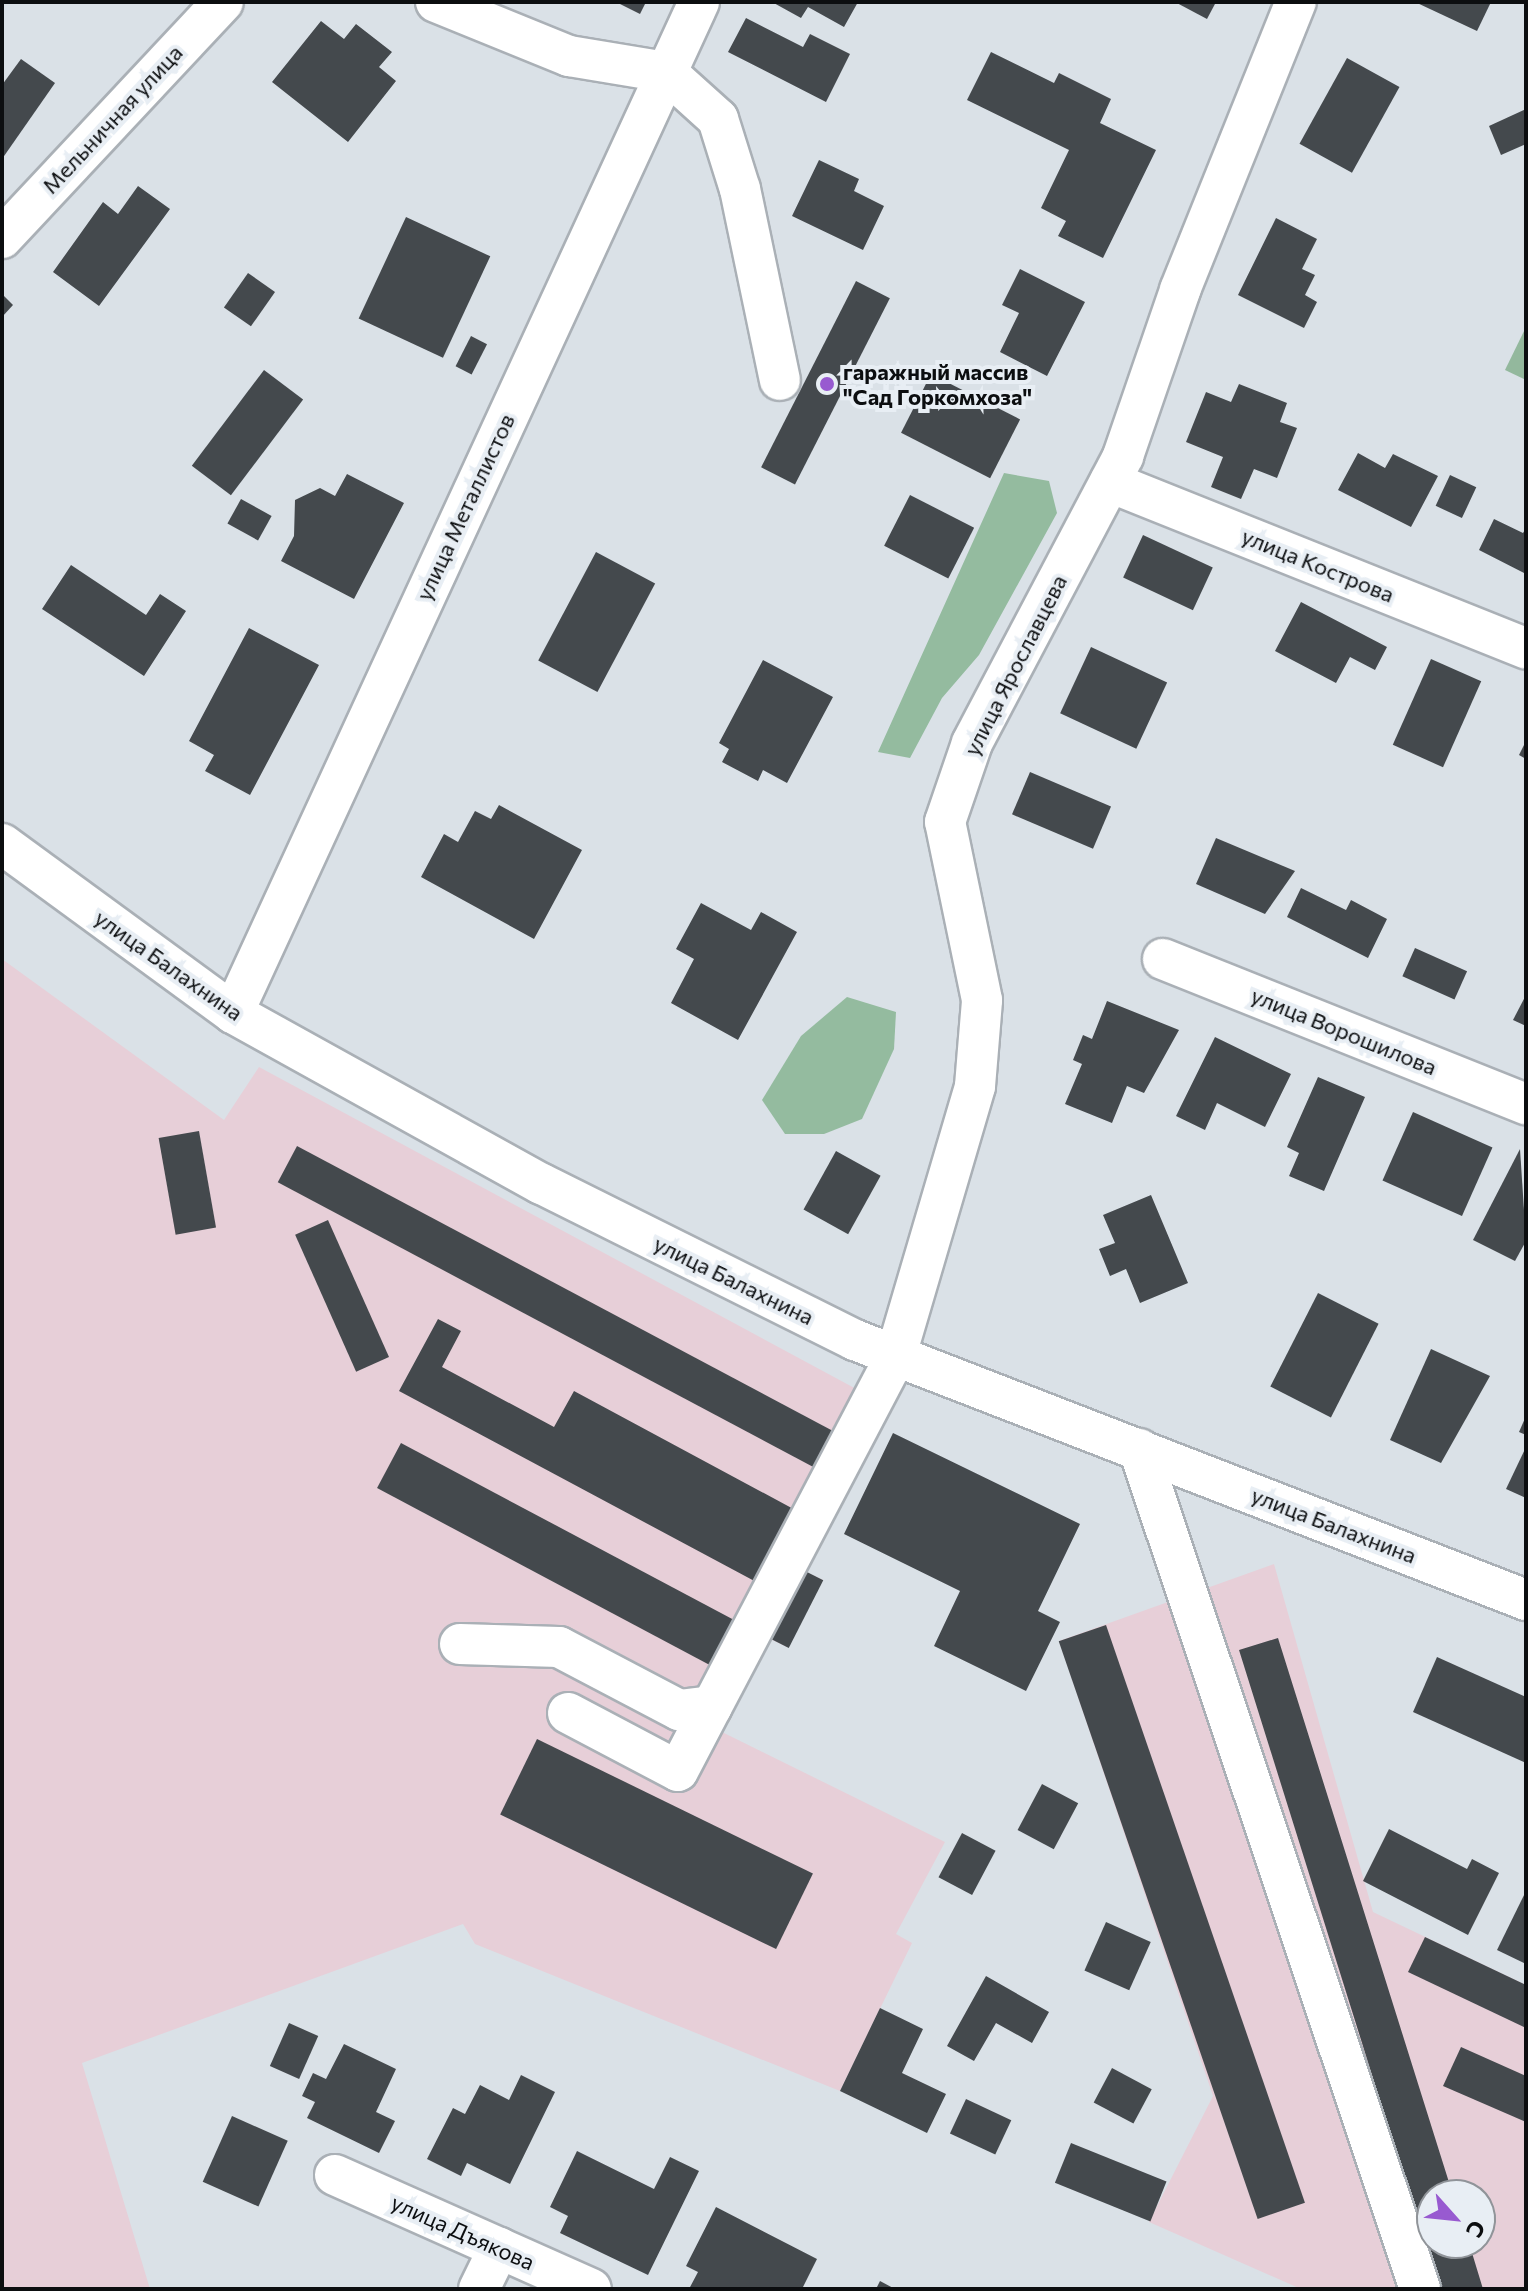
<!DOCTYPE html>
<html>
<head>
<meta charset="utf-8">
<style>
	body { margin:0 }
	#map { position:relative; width:1528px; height:2291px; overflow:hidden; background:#dae1e7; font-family:Commissioner,sans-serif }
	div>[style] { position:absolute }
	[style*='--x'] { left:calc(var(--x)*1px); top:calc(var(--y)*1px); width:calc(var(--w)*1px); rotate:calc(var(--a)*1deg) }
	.industrial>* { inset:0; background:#e7cfd8 }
	.green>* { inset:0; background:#93b89d }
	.forest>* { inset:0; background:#94bb9f }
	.building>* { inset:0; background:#44494d; transform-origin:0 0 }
	.roads { filter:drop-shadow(2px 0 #aab0b6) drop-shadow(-2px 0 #aab0b6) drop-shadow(0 2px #aab0b6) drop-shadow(0 -2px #aab0b6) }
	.minor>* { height:40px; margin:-20px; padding:0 20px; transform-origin:20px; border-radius:20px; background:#fff }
	.dots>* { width:22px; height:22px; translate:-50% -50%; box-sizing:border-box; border:4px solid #e8eef4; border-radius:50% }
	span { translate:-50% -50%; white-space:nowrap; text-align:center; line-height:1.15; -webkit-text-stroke:8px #e8eef4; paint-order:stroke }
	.street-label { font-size:22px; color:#0c0e10 }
	.poi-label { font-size:22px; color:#0c0e10; font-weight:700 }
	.left { translate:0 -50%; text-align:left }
	.frame { position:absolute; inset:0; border:4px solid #0c0e10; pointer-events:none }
	.north { position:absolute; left:1416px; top:2179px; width:80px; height:80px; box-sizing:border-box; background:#e8eef4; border:2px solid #909499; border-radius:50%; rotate:117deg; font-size:22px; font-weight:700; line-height:32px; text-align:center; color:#0c0e10 }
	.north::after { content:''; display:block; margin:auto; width:28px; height:36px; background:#985ad0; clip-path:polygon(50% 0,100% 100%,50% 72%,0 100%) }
</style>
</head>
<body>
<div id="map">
	<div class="industrial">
		<div style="clip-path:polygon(2px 959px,224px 1120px,259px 1067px,886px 1405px,802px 1570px,823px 1580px,787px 1647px,766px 1637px,722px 1732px,945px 1842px,896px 1934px,912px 1943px,840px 2091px,475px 1944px,463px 1924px,82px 2063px,150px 2289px,2px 2289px)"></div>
		<div style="clip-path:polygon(evenodd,1274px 1564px,1373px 1912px,1526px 1985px,1526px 2289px,1301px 2289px,1149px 2222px,1213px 2096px,1059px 1641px,1274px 1564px,1432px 2195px,1480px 2195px,1480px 2243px,1432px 2243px,1432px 2195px)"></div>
	</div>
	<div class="green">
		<div style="clip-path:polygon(1526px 327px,1526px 380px,1505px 370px)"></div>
	</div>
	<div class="forest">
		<div style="clip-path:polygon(1004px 473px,1049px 481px,1057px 513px,979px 655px,942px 698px,910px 758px,878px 752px)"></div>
		<div style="clip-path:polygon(847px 997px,896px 1012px,894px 1049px,862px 1119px,824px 1134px,785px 1134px,762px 1100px,801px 1036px)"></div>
	</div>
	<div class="building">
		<div style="clip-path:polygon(616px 2px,646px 2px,640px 14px)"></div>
		<div style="clip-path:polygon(772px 2px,858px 2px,844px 27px,808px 7px,801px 18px)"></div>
		<div style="clip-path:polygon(1175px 2px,1216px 2px,1207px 19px)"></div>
		<div style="clip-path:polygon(1415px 2px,1491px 2px,1477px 31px)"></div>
		<div style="clip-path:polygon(746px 18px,803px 47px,810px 34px,850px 54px,826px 102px,728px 52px)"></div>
		<div style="clip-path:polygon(321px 21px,344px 39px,356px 24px,392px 52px,379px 67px,396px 81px,348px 142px,272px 82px)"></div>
		<div style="clip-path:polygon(991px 52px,1054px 83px,1059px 73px,1111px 99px,1100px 123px,1156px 150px,1103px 258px,1058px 236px,1066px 221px,1041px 208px,1069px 150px,967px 100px)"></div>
		<div style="left:1347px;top:58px;width:60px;height:98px;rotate:29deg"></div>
		<div style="clip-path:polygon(21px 59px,55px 83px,2px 159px,2px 85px)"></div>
		<div style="clip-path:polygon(1526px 109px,1526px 144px,1501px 155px,1489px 126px)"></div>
		<div style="clip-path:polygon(819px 160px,859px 179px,854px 191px,884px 206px,863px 250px,792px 216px)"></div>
		<div style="clip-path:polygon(138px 186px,170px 209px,99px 306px,53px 272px,103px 202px,118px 214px)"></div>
		<div style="left:406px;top:217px;width:93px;height:112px;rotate:25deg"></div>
		<div style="clip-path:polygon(1276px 218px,1317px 239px,1302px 269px,1315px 275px,1305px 295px,1317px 302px,1304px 328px,1238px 295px)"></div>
		<div style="clip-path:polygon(1020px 269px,1085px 302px,1047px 376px,1000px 352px,1019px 313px,1002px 305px)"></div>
		<div style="left:248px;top:273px;width:33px;height:42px;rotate:35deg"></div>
		<div style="left:856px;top:281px;width:38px;height:209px;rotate:27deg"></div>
		<div style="clip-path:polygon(2px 294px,13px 305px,2px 317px)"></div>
		<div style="left:471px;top:336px;width:18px;height:34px;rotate:27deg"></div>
		<div style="left:264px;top:370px;width:49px;height:120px;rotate:37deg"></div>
		<div style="left:931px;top:374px;width:100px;height:66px;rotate:27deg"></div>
		<div style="clip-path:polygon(1239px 384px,1287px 403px,1280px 422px,1297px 428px,1277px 478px,1254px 469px,1241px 499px,1211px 487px,1223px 457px,1186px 442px,1206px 392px,1231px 402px)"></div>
		<div style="clip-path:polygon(1358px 453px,1385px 468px,1393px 454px,1438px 476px,1411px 527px,1338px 490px)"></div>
		<div style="clip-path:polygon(347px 474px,404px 503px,354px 599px,281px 561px,294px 536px,295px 500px,320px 488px,335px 496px)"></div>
		<div style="left:1450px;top:475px;width:29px;height:34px;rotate:25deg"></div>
		<div style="left:910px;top:495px;width:72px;height:57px;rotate:27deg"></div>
		<div style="left:241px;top:499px;width:35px;height:28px;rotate:29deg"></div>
		<div style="clip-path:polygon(1494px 519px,1523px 533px,1526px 528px,1526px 574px,1479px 550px)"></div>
		<div style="left:1143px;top:535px;width:77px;height:47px;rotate:25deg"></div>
		<div style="left:596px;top:552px;width:67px;height:123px;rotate:28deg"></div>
		<div style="clip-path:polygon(71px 565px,146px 615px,160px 594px,186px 611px,144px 676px,42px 609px)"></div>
		<div style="clip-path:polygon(1301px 602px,1387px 647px,1375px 670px,1350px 657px,1336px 683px,1275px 651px)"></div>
		<div style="clip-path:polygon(249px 628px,319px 665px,250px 795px,205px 771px,214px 755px,189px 741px)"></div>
		<div style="left:1091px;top:647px;width:84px;height:73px;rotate:25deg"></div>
		<div style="left:1431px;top:659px;width:55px;height:94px;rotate:24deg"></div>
		<div style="clip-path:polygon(763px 660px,833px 697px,787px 783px,763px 770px,758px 781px,722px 762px,729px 749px,719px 743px)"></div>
		<div style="clip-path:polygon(1526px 741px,1526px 759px,1519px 755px)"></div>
		<div style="left:1030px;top:772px;width:88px;height:46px;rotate:23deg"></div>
		<div style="clip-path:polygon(499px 805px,582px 850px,534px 939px,421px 877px,444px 834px,458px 842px,475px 811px,491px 819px)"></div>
		<div style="clip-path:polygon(1216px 838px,1295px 871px,1265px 914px,1196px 884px)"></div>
		<div style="clip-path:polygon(1301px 888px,1346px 910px,1351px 900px,1387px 919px,1368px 958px,1287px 917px)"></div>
		<div style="clip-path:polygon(701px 903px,751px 930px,761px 912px,797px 932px,738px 1040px,671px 1003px,694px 959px,676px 949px)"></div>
		<div style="left:1415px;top:948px;width:57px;height:31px;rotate:24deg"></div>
		<div style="clip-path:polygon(1526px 995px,1526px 1026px,1513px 1020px)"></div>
		<div style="clip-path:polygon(1107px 1001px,1179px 1030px,1144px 1093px,1127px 1086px,1112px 1123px,1065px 1104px,1082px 1064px,1073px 1060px,1083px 1035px,1092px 1039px)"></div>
		<div style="clip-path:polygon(1215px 1037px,1291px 1074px,1265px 1127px,1217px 1103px,1205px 1130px,1176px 1116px)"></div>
		<div style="clip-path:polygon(1318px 1077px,1365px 1097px,1324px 1191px,1289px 1176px,1299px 1153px,1287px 1147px)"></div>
		<div style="left:1413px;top:1112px;width:87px;height:75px;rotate:24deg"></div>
		<div style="left:199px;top:1131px;width:98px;height:41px;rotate:80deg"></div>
		<div style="left:297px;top:1146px;width:606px;height:41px;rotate:28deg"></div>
		<div style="clip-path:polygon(1520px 1149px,1526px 1241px,1515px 1261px,1473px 1240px)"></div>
		<div style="left:836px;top:1151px;width:51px;height:67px;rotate:29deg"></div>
		<div style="clip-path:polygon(1151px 1195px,1188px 1283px,1140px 1303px,1126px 1269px,1110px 1276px,1099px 1249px,1115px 1243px,1103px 1215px)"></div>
		<div style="left:328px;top:1220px;width:150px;height:36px;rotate:66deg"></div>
		<div style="left:1318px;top:1293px;width:68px;height:105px;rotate:27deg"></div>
		<div style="clip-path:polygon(438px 1319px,461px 1331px,442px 1367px,554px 1427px,574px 1391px,799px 1512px,760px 1584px,399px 1391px)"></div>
		<div style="clip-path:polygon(1431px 1349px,1490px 1376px,1441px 1463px,1390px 1440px)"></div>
		<div style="clip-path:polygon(1526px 1416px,1526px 1435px,1519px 1432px)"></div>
		<div style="clip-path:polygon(893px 1433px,1080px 1524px,1038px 1611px,1060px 1622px,1026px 1691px,934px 1646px,960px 1591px,844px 1534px)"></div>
		<div style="left:401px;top:1443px;width:381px;height:51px;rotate:28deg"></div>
		<div style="clip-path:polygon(1526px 1447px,1526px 1498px,1506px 1489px)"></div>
		<div style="left:801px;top:1569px;width:25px;height:76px;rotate:27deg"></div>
		<div style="left:1106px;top:1625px;width:611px;height:50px;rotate:71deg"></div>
		<div style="clip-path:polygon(1278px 1638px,1453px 2195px,1432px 2195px,1432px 2243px,1469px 2243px,1483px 2289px,1439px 2289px,1239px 1650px)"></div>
		<div style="clip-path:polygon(1437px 1657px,1526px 1697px,1526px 1763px,1413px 1712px)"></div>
		<div style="left:537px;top:1739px;width:307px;height:84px;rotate:26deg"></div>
		<div style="left:1042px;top:1784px;width:41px;height:52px;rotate:28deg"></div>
		<div style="clip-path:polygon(1389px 1829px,1467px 1869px,1472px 1859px,1499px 1873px,1468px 1935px,1363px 1881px)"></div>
		<div style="left:962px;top:1833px;width:38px;height:50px;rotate:28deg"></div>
		<div style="clip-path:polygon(1526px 1891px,1526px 1964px,1497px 1950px)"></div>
		<div style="left:1106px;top:1922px;width:49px;height:53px;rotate:24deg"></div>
		<div style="clip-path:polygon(1425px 1937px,1526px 1985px,1526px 2028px,1408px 1972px)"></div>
		<div style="clip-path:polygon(986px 1976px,1049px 2012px,1032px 2043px,996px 2023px,974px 2061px,947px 2046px)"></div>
		<div style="clip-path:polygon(880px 2008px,923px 2029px,902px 2073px,946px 2094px,927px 2133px,840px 2091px)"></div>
		<div style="left:289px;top:2023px;width:32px;height:47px;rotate:24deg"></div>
		<div style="clip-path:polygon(344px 2044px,396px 2069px,376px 2112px,395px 2121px,379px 2153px,307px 2118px,315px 2102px,302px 2096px,313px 2073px,326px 2079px)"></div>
		<div style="clip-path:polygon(1461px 2047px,1526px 2076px,1526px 2122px,1443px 2086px)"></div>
		<div style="left:1112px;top:2068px;width:45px;height:39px;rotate:28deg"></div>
		<div style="clip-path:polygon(521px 2075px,555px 2092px,510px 2184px,467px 2163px,461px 2176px,427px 2159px,453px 2108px,465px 2114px,480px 2085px,509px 2100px)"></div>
		<div style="left:966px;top:2099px;width:50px;height:38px;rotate:25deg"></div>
		<div style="left:232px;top:2116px;width:61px;height:72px;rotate:24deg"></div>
		<div style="left:1071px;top:2143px;width:103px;height:43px;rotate:22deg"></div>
		<div style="clip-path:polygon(577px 2151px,654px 2189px,670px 2157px,699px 2171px,648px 2275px,560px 2233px,568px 2216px,550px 2207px)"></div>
		<div style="clip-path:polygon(716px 2207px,817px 2259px,802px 2289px,689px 2289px,698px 2272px,686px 2266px)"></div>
		<div style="clip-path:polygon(880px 2281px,895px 2289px,876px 2289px)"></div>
	</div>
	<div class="roads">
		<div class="minor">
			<div style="--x:436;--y:2;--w:144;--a:22.1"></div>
			<div style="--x:569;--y:56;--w:98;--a:9.4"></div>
			<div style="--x:666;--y:72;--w:70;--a:42.1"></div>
			<div style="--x:718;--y:119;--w:73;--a:72.6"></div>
			<div style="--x:740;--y:189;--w:195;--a:78.2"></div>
			<div style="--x:2;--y:238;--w:323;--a:-46.9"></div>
			<div style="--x:1110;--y:482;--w:448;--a:21.8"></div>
			<div style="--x:2;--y:844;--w:286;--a:36.2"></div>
			<div style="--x:233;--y:1013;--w:353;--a:29"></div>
			<div style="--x:542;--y:1184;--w:350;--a:26.5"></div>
			<div style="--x:855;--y:1340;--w:720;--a:21.18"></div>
			<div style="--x:1163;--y:959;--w:391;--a:21.8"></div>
			<div style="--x:233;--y:1013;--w:1113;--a:-65.25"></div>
			<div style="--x:1139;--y:1449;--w:886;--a:71.5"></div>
			<div style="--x:460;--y:1644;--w:99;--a:1.7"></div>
			<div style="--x:559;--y:1647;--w:136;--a:27.7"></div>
			<div style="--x:679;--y:1710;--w:33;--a:-7"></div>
			<div style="--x:712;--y:1706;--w:396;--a:-62.3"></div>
			<div style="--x:896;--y:1355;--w:280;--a:-73.6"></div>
			<div style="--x:975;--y:1086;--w:86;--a:-85.3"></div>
			<div style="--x:982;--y:1000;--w:182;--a:-101.7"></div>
			<div style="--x:945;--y:822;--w:83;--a:-71.1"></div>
			<div style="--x:972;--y:743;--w:324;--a:-62.2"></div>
			<div style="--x:1123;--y:456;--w:176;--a:-71"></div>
			<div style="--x:1180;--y:290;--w:310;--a:-68.1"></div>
			<div style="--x:568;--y:1713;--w:124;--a:27.8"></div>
			<div style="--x:678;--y:1771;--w:73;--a:-62.4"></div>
			<div style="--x:335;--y:2175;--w:280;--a:24"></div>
			<div style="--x:479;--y:2289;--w:46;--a:-64"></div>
		</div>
	</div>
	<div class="dots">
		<div style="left:827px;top:384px;background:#985ad0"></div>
	</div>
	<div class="street-label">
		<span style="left:112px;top:119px;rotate:-47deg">Мельничная улица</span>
		<span style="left:465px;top:507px;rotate:-65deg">улица Металлистов</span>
		<span style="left:1318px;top:565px;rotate:22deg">улица Кострова</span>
		<span style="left:1015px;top:665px;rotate:-63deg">улица Ярославцева</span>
		<span style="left:169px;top:965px;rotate:35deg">улица Балахнина</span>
		<span style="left:1344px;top:1031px;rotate:22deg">улица Ворошилова</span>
		<span style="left:734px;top:1280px;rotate:26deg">улица Балахнина</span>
		<span style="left:1334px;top:1525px;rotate:21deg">улица Балахнина</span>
		<span style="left:463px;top:2232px;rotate:24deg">улица Дъякова</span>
	</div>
	<div class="poi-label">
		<span class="left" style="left:843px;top:384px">гаражный массив<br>"Сад Горкомхоза"</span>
	</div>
	<div class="frame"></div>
	<div class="north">С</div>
</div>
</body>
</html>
